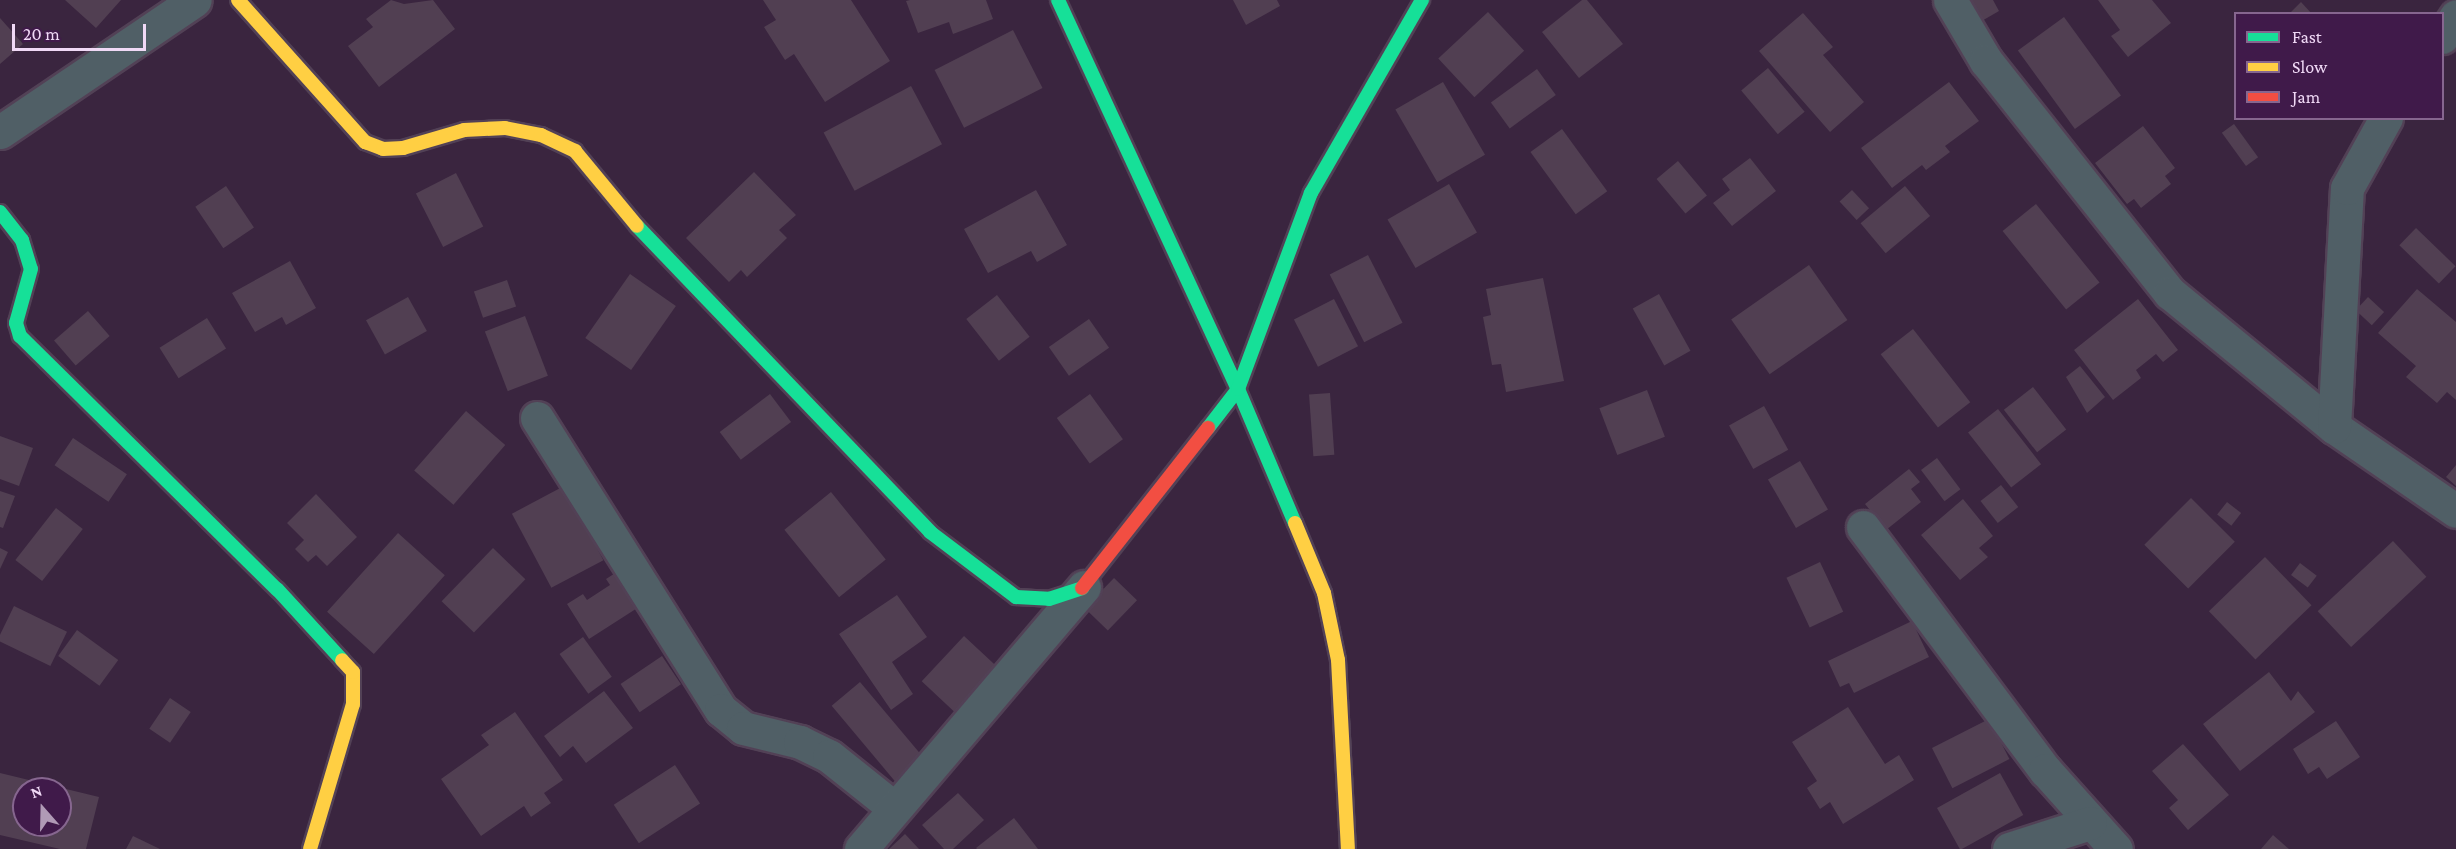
<!DOCTYPE html>
<html>
<head>
<meta charset="utf-8">
<style>
	body { margin:0 }
	#map { position:relative; width:2456px; height:849px; overflow:hidden; background:#3a253f; font-family:"Crimson Pro",serif }
	div>[style] { position:absolute }
	[style*='--x'] { left:calc(var(--x)*1px); top:calc(var(--y)*1px); width:calc(var(--w)*1px); rotate:calc(var(--a)*1deg) }
	.building>* { inset:0; background:#513f52; transform-origin:0 0 }
	.roads { filter:drop-shadow(2px 0 #524156) drop-shadow(-2px 0 #524156) drop-shadow(0 2px #524156) drop-shadow(0 -2px #524156) }
	.street>* { height:33px; margin:-16.5px; padding:0 16.5px; transform-origin:16.5px; border-radius:16.5px; background:#505f66 }
	.fast>* { height:14px; margin:-7px; padding:0 7px; transform-origin:7px; border-radius:7px; background:#16e098 }
	.slow>* { height:14px; margin:-7px; padding:0 7px; transform-origin:7px; border-radius:7px; background:#ffcf43 }
	.jam>* { height:14px; margin:-7px; padding:0 7px; transform-origin:7px; border-radius:7px; background:#f24e42 }
	span { translate:-50% -50%; white-space:nowrap; text-align:center; line-height:1.15; -webkit-text-stroke:4.5px #401a4a; paint-order:stroke }
	.legend { position:absolute; left:2234px; top:12px; width:210px; height:108px; box-sizing:border-box; background:#401a4a; border:2px solid #86668f; margin:0; padding:8px 10px; list-style:none; font-size:18px; color:#f0d9f6 }
	.legend li { display:flex; align-items:center; gap:12px; height:30px }
	.legend b { width:30px; border:2px solid #86668f }
	.north { position:absolute; left:12px; top:777px; width:60px; height:60px; box-sizing:border-box; background:#401a4a; border:2px solid #86668f; border-radius:50%; rotate:340deg; font-size:16px; font-weight:700; line-height:24px; text-align:center; color:#f0d9f6 }
	.north::after { content:''; display:block; margin:auto; width:21px; height:27px; background:#b09ab6; clip-path:polygon(50% 0,100% 100%,50% 72%,0 100%) }
	.scale { position:absolute; left:12px; top:24px; width:134px; height:27px; box-sizing:border-box; border:3px solid #f0d9f6; border-top:0; padding-left:8px; font-size:18px; line-height:21px; white-space:nowrap; color:#f0d9f6; -webkit-text-stroke:4px #401a4a; paint-order:stroke }
</style>
</head>
<body>
<div id="map">
	<div class="building">
		<div style="clip-path:polygon(65px 0,121px 0,96px 28px)"></div>
		<div style="clip-path:polygon(391px 0,404px 4px,433px 0,455px 29px,379px 87px,348px 46px,373px 27px,366px 19px)"></div>
		<div style="clip-path:polygon(763px 0,851px 0,890px 61px,825px 102px,794px 54px,785px 60px,764px 27px,776px 20px)"></div>
		<div style="clip-path:polygon(910px 0,986px 0,993px 19px,953px 34px,949px 22px,918px 33px,906px 1px)"></div>
		<div style="clip-path:polygon(1233px 0,1277px 0,1280px 6px,1246px 25px)"></div>
		<div style="clip-path:polygon(1582px 0,1587px 0,1623px 44px,1579px 78px,1542px 32px)"></div>
		<div style="clip-path:polygon(1968px 0,1993px 0,1999px 11px,1980px 22px)"></div>
		<div style="clip-path:polygon(2098px 0,2152px 0,2171px 23px,2128px 57px,2111px 36px,2120px 30px)"></div>
		<div style="clip-path:polygon(2301px 2px,2312px 14px,2289px 14px)"></div>
		<div style="left:1488px;top:12px;width:53px;height:68px;rotate:47deg"></div>
		<div style="clip-path:polygon(1803px 13px,1833px 47px,1823px 55px,1864px 102px,1830px 132px,1759px 51px)"></div>
		<div style="left:2064px;top:17px;width:97px;height:57px;rotate:54deg"></div>
		<div style="clip-path:polygon(0 18px,23px 44px,0 64px)"></div>
		<div style="left:1013px;top:30px;width:65px;height:88px;rotate:63deg"></div>
		<div style="left:1768px;top:68px;width:57px;height:35px;rotate:50deg"></div>
		<div style="left:1537px;top:69px;width:32px;height:57px;rotate:54deg"></div>
		<div style="left:1443px;top:82px;width:84px;height:55px;rotate:60deg"></div>
		<div style="clip-path:polygon(1949px 82px,1979px 121px,1945px 146px,1950px 152px,1926px 170px,1922px 165px,1892px 188px,1861px 148px)"></div>
		<div style="left:911px;top:86px;width:66px;height:99px;rotate:62deg"></div>
		<div style="left:2234px;top:124px;width:41px;height:15px;rotate:54deg"></div>
		<div style="clip-path:polygon(2143px 126px,2175px 168px,2165px 176px,2171px 184px,2141px 208px,2134px 199px,2127px 204px,2095px 163px)"></div>
		<div style="left:1562px;top:129px;width:77px;height:39px;rotate:54deg"></div>
		<div style="clip-path:polygon(1750px 158px,1776px 191px,1732px 226px,1713px 203px,1730px 190px,1722px 179px)"></div>
		<div style="left:1678px;top:161px;width:45px;height:28px;rotate:50deg"></div>
		<div style="clip-path:polygon(754px 172px,796px 215px,779px 230px,787px 238px,747px 277px,741px 270px,729px 282px,686px 238px)"></div>
		<div style="left:456px;top:173px;width:60px;height:45px;rotate:63deg"></div>
		<div style="left:1449px;top:184px;width:56px;height:71px;rotate:60deg"></div>
		<div style="left:226px;top:186px;width:50px;height:37px;rotate:56deg"></div>
		<div style="left:1905px;top:186px;width:39px;height:58px;rotate:50deg"></div>
		<div style="clip-path:polygon(1036px 190px,1067px 245px,1037px 262px,1031px 251px,988px 273px,964px 229px)"></div>
		<div style="left:1852px;top:190px;width:25px;height:17px;rotate:47deg"></div>
		<div style="left:2036px;top:204px;width:101px;height:43px;rotate:51deg"></div>
		<div style="left:2416px;top:228px;width:55px;height:24px;rotate:44deg"></div>
		<div style="left:1368px;top:255px;width:76px;height:43px;rotate:63deg"></div>
		<div style="clip-path:polygon(290px 261px,316px 308px,286px 325px,282px 317px,255px 332px,232px 293px)"></div>
		<div style="left:1809px;top:265px;width:67px;height:95px;rotate:55deg"></div>
		<div style="left:630px;top:274px;width:56px;height:78px;rotate:35deg"></div>
		<div style="clip-path:polygon(1543px 278px,1564px 381px,1506px 392px,1501px 364px,1492px 365px,1483px 317px,1491px 315px,1486px 289px)"></div>
		<div style="left:507px;top:280px;width:28px;height:35px;rotate:71deg"></div>
		<div style="clip-path:polygon(2417px 289px,2456px 322px,2456px 400px,2447px 392px,2437px 403px,2406px 377px,2416px 366px,2378px 333px)"></div>
		<div style="left:1659px;top:294px;width:65px;height:30px;rotate:61deg"></div>
		<div style="left:997px;top:295px;width:53px;height:39px;rotate:52deg"></div>
		<div style="left:408px;top:297px;width:39px;height:48px;rotate:61deg"></div>
		<div style="left:2368px;top:297px;width:22px;height:18px;rotate:43deg"></div>
		<div style="left:1334px;top:299px;width:53px;height:45px;rotate:63deg"></div>
		<div style="clip-path:polygon(2138px 299px,2178px 350px,2163px 362px,2156px 354px,2136px 370px,2141px 378px,2113px 400px,2074px 350px)"></div>
		<div style="left:88px;top:311px;width:33px;height:45px;rotate:49deg"></div>
		<div style="left:525px;top:316px;width:64px;height:43px;rotate:69deg"></div>
		<div style="left:207px;top:318px;width:36px;height:56px;rotate:58deg"></div>
		<div style="left:1089px;top:319px;width:35px;height:49px;rotate:55deg"></div>
		<div style="left:1913px;top:329px;width:93px;height:41px;rotate:52deg"></div>
		<div style="clip-path:polygon(2080px 366px,2105px 397px,2087px 413px,2066px 377px)"></div>
		<div style="left:2033px;top:387px;width:54px;height:37px;rotate:52deg"></div>
		<div style="left:1647px;top:390px;width:50px;height:51px;rotate:69deg"></div>
		<div style="left:1330px;top:393px;width:62px;height:21px;rotate:86deg"></div>
		<div style="left:770px;top:394px;width:35px;height:63px;rotate:53deg"></div>
		<div style="left:1090px;top:394px;width:56px;height:41px;rotate:54deg"></div>
		<div style="left:1764px;top:406px;width:50px;height:40px;rotate:61deg"></div>
		<div style="left:1998px;top:409px;width:70px;height:38px;rotate:52deg"></div>
		<div style="left:466px;top:411px;width:52px;height:79px;rotate:41deg"></div>
		<div style="clip-path:polygon(0 436px,33px 448px,19px 486px,0 479px)"></div>
		<div style="left:73px;top:438px;width:65px;height:33px;rotate:34deg"></div>
		<div style="left:1937px;top:458px;width:39px;height:20px;rotate:53deg"></div>
		<div style="left:1800px;top:461px;width:56px;height:37px;rotate:60deg"></div>
		<div style="clip-path:polygon(2456px 465px,2456px 486px,2446px 477px)"></div>
		<div style="clip-path:polygon(1909px 469px,1920px 482px,1911px 489px,1921px 502px,1886px 530px,1865px 504px)"></div>
		<div style="left:2001px;top:485px;width:28px;height:26px;rotate:52deg"></div>
		<div style="left:564px;top:486px;width:84px;height:59px;rotate:62deg"></div>
		<div style="clip-path:polygon(0 491px,15px 496px,3px 528px,0 527px)"></div>
		<div style="left:831px;top:492px;width:87px;height:60px;rotate:51deg"></div>
		<div style="clip-path:polygon(316px 494px,357px 537px,327px 566px,316px 555px,308px 562px,295px 549px,304px 540px,287px 523px)"></div>
		<div style="left:2191px;top:498px;width:62px;height:66px;rotate:45deg"></div>
		<div style="clip-path:polygon(1963px 499px,1993px 536px,1979px 548px,1988px 557px,1960px 580px,1921px 535px)"></div>
		<div style="left:2227px;top:502px;width:18px;height:16px;rotate:38deg"></div>
		<div style="left:56px;top:508px;width:34px;height:66px;rotate:38deg"></div>
		<div style="left:398px;top:533px;width:63px;height:106px;rotate:42deg"></div>
		<div style="left:2393px;top:541px;width:49px;height:103px;rotate:47deg"></div>
		<div style="clip-path:polygon(0 548px,8px 552px,0 569px)"></div>
		<div style="left:493px;top:548px;width:45px;height:74px;rotate:44deg"></div>
		<div style="left:2265px;top:557px;width:67px;height:78px;rotate:46deg"></div>
		<div style="left:1820px;top:562px;width:55px;height:37px;rotate:65deg"></div>
		<div style="left:2300px;top:563px;width:21px;height:15px;rotate:37deg"></div>
		<div style="clip-path:polygon(620px 570px,642px 605px,589px 639px,567px 604px,583px 594px,587px 600px,610px 585px,606px 579px)"></div>
		<div style="left:1114px;top:578px;width:32px;height:42px;rotate:44deg"></div>
		<div style="clip-path:polygon(897px 595px,927px 637px,892px 662px,913px 694px,891px 710px,839px 634px)"></div>
		<div style="left:14px;top:606px;width:59px;height:38px;rotate:26deg"></div>
		<div style="clip-path:polygon(1912px 621px,1929px 657px,1854px 693px,1849px 683px,1840px 687px,1828px 661px)"></div>
		<div style="left:77px;top:630px;width:51px;height:32px;rotate:36deg"></div>
		<div style="left:964px;top:636px;width:54px;height:62px;rotate:43deg"></div>
		<div style="left:583px;top:637px;width:49px;height:29px;rotate:54deg"></div>
		<div style="left:662px;top:656px;width:34px;height:50px;rotate:56deg"></div>
		<div style="clip-path:polygon(2269px 672px,2291px 701px,2298px 691px,2315px 712px,2240px 771px,2203px 724px)"></div>
		<div style="left:860px;top:682px;width:101px;height:37px;rotate:50deg"></div>
		<div style="clip-path:polygon(604px 691px,633px 728px,586px 763px,573px 746px,560px 757px,544px 736px)"></div>
		<div style="left:170px;top:698px;width:25px;height:37px;rotate:34deg"></div>
		<div style="clip-path:polygon(1848px 707px,1885px 764px,1899px 755px,1914px 780px,1843px 824px,1830px 802px,1820px 809px,1807px 788px,1817px 781px,1792px 742px)"></div>
		<div style="clip-path:polygon(515px 712px,563px 780px,544px 793px,551px 803px,531px 817px,524px 806px,481px 836px,441px 779px,489px 745px,481px 735px)"></div>
		<div style="left:1989px;top:719px;width:45px;height:64px;rotate:63deg"></div>
		<div style="clip-path:polygon(2336px 721px,2360px 757px,2327px 779px,2319px 767px,2308px 774px,2293px 749px)"></div>
		<div style="clip-path:polygon(2183px 744px,2229px 795px,2188px 830px,2169px 808px,2178px 800px,2152px 771px)"></div>
		<div style="left:675px;top:765px;width:46px;height:73px;rotate:57deg"></div>
		<div style="clip-path:polygon(evenodd,0 773px,99px 797px,86px 849px,60px 849px,0 835px,0 773px,24px 789px,60px 789px,60px 825px,24px 825px,24px 789px)"></div>
		<div style="left:2000px;top:773px;width:48px;height:72px;rotate:61deg"></div>
		<div style="clip-path:polygon(958px 793px,984px 820px,953px 849px,944px 849px,922px 825px)"></div>
		<div style="clip-path:polygon(1014px 818px,1038px 849px,977px 849px,976px 848px)"></div>
		<div style="clip-path:polygon(905px 834px,919px 849px,889px 849px)"></div>
		<div style="clip-path:polygon(2273px 835px,2289px 849px,2261px 849px)"></div>
		<div style="clip-path:polygon(133px 836px,160px 849px,126px 849px)"></div>
	</div>
	<div class="roads">
		<div class="street">
			<div style="--x:1950;--y:0;--w:71;--a:59.5"></div>
			<div style="--x:1986;--y:61;--w:296;--a:51.6"></div>
			<div style="--x:2170;--y:293;--w:212;--a:39.3"></div>
			<div style="--x:2334;--y:427;--w:148;--a:34.5"></div>
			<div style="--x:2442;--y:37;--w:25;--a:-56"></div>
			<div style="--x:0;--y:132;--w:235;--a:-34.1"></div>
			<div style="--x:537;--y:418;--w:345;--a:57.8"></div>
			<div style="--x:721;--y:710;--w:28;--a:39"></div>
			<div style="--x:743;--y:728;--w:59;--a:13.8"></div>
			<div style="--x:800;--y:742;--w:32;--a:26"></div>
			<div style="--x:829;--y:756;--w:82;--a:38.6"></div>
			<div style="--x:2334;--y:427;--w:239;--a:-86.9"></div>
			<div style="--x:2347;--y:188;--w:80;--a:-60.9"></div>
			<div style="--x:1863;--y:527;--w:304;--a:53.2"></div>
			<div style="--x:2045;--y:770;--w:106;--a:48.1"></div>
			<div style="--x:861;--y:849;--w:344;--a:-49.6"></div>
			<div style="--x:2009;--y:849;--w:85;--a:-17.8"></div>
		</div>
		<div class="fast">
			<div style="--x:1058;--y:0;--w:429;--a:65.2"></div>
			<div style="--x:1238;--y:389;--w:146;--a:67"></div>
			<div style="--x:0;--y:212;--w:36;--a:52"></div>
			<div style="--x:22;--y:240;--w:30;--a:73"></div>
			<div style="--x:31;--y:269;--w:56;--a:105.5"></div>
			<div style="--x:16;--y:323;--w:14;--a:73"></div>
			<div style="--x:20;--y:336;--w:361;--a:44.6"></div>
			<div style="--x:277;--y:589;--w:96;--a:47.5"></div>
			<div style="--x:637;--y:226;--w:424;--a:46.2"></div>
			<div style="--x:930;--y:532;--w:108;--a:37.1"></div>
			<div style="--x:1016;--y:597;--w:33;--a:3"></div>
			<div style="--x:1049;--y:599;--w:35;--a:-18"></div>
			<div style="--x:1208;--y:428;--w:49;--a:-52.4"></div>
			<div style="--x:1238;--y:389;--w:209;--a:-69.6"></div>
			<div style="--x:1311;--y:193;--w:223;--a:-60.1"></div>
		</div>
		<div class="slow">
			<div style="--x:238;--y:0;--w:191;--a:48.2"></div>
			<div style="--x:365;--y:142;--w:19;--a:21"></div>
			<div style="--x:383;--y:149;--w:20;--a:-3"></div>
			<div style="--x:403;--y:148;--w:64;--a:-16.4"></div>
			<div style="--x:464;--y:130;--w:41;--a:-2.8"></div>
			<div style="--x:505;--y:128;--w:37;--a:11"></div>
			<div style="--x:541;--y:135;--w:38;--a:25"></div>
			<div style="--x:575;--y:151;--w:97;--a:50.4"></div>
			<div style="--x:1295;--y:523;--w:76;--a:67.5"></div>
			<div style="--x:1324;--y:593;--w:68;--a:78.2"></div>
			<div style="--x:1338;--y:660;--w:189;--a:87"></div>
			<div style="--x:310;--y:849;--w:151;--a:-73.5"></div>
			<div style="--x:353;--y:704;--w:32;--a:-90"></div>
			<div style="--x:353;--y:672;--w:16;--a:-133"></div>
		</div>
		<div class="jam">
			<div style="--x:1082;--y:588;--w:204;--a:-51.8"></div>
		</div>
	</div>
	<ul class="legend">
	<li><b style="height:8px;background:#16e098"></b>Fast</li>
	<li><b style="height:8px;background:#ffcf43"></b>Slow</li>
	<li><b style="height:8px;background:#f24e42"></b>Jam</li>
	</ul>
	<div class="north">N</div>
	<div class="scale">20 m</div>
</div>
</body>
</html>
